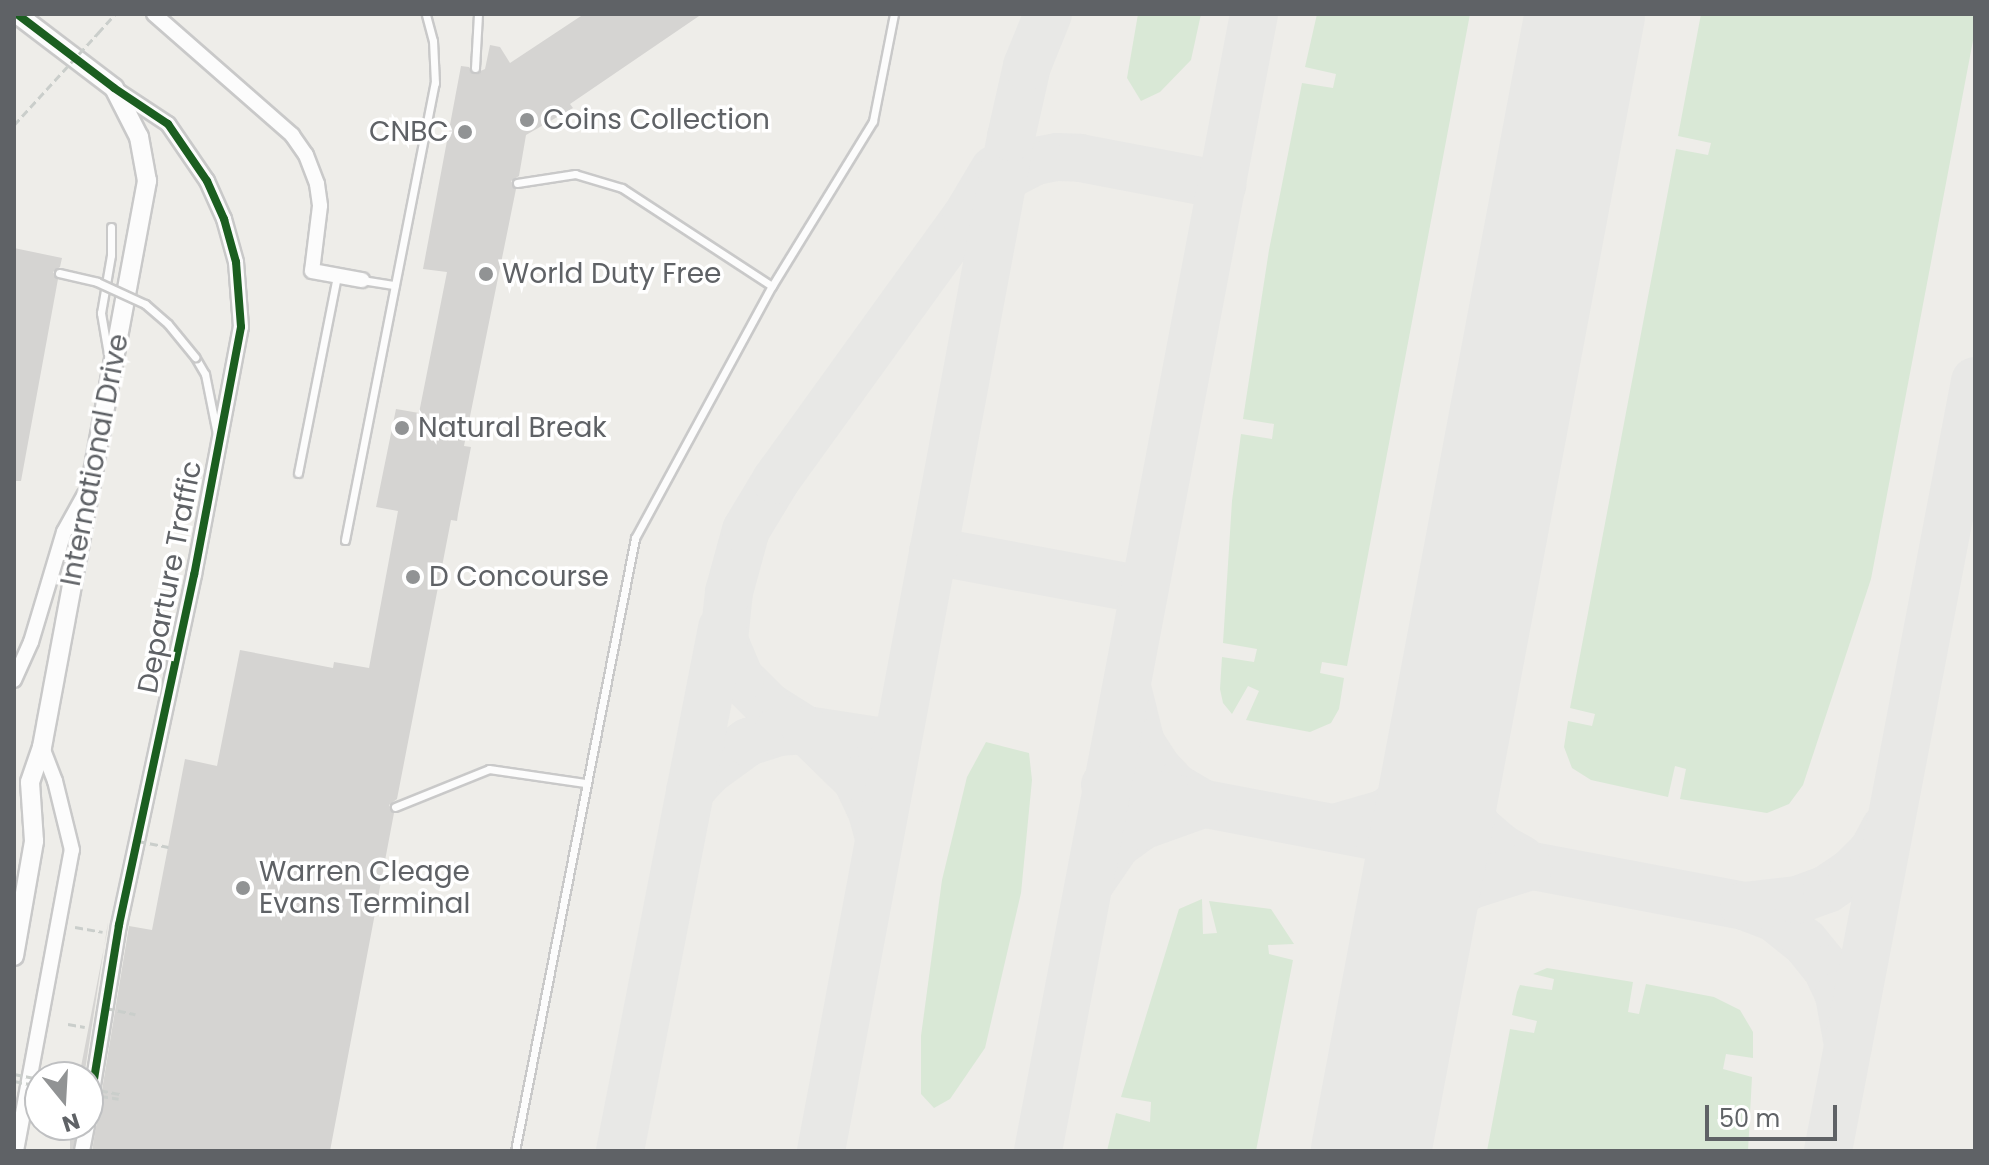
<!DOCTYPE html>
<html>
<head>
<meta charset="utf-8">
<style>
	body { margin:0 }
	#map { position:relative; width:1989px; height:1165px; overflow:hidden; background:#eeede9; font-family:Poppins,sans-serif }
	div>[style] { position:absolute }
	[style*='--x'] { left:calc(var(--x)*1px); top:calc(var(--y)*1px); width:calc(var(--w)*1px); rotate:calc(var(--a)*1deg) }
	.green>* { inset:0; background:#d9e8d6 }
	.taxiway>* { height:48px; margin:-24px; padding:0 24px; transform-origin:24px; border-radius:24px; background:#e8e8e6 }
	.runway>* { height:120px; margin:-60px; padding:0 60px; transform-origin:60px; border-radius:60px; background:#e8e8e6 }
	.building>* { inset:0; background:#d5d4d2; transform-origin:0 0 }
	.path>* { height:3px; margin-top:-1.5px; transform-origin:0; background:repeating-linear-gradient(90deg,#cacecb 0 8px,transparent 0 12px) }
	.roads { filter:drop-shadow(2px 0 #c9c9c9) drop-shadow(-2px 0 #c9c9c9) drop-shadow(0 2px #c9c9c9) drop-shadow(0 -2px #c9c9c9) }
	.service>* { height:7px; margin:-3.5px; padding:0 3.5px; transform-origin:3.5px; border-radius:3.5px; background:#fcfcfc }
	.minor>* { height:14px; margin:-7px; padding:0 7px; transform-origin:7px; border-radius:7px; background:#fcfcfc }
	.tertiary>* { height:18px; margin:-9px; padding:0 9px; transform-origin:9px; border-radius:9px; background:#fcfcfc }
	.path-bridge>* { height:3px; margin-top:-1.5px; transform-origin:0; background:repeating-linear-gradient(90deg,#cacecb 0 8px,transparent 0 12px) }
	.bridges { filter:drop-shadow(2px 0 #c9c9c9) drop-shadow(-2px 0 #c9c9c9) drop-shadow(0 2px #c9c9c9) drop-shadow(0 -2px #c9c9c9) }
	.service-bridge>* { height:7px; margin:-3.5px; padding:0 3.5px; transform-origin:3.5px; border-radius:3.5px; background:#fcfcfc }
	.cycleway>* { height:8px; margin:-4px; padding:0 4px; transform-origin:4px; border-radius:4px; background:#1b5e20 }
	.dots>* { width:22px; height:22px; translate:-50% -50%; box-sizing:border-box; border:4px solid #fff; border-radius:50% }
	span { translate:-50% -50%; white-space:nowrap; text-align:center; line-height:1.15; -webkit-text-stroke:7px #fff; paint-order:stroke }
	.poi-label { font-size:28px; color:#5f6266 }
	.left { translate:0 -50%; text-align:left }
	.right { translate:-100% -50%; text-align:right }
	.street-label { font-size:28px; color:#5f6266 }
	.frame { position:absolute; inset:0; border:16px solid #5f6266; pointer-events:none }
	.north { position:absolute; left:24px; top:1061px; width:80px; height:80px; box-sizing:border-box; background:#fff; border:2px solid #bfc0c2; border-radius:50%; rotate:162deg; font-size:22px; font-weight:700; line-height:32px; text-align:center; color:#5f6266 }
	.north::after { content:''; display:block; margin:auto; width:28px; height:36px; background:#919394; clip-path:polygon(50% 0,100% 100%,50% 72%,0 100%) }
	.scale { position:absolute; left:1705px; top:1105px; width:132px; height:36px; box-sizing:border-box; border:4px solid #5f6266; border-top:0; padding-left:10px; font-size:24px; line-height:28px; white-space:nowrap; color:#5f6266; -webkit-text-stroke:6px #fff; paint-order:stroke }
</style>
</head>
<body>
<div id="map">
	<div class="green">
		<div style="clip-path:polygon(1138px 14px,1201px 14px,1191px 60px,1160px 92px,1141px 101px,1127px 78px)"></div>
		<div style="clip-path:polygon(1317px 14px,1470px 14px,1347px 666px,1322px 662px,1320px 673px,1344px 678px,1339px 709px,1331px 723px,1310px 732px,1246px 720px,1259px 691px,1248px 686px,1232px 714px,1223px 703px,1220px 689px,1222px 657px,1254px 662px,1257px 649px,1223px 643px,1232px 501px,1241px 434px,1272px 439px,1274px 424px,1243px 419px,1269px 250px,1302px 83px,1333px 88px,1336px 74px,1305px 67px)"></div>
		<div style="clip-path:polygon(1701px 14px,1975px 14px,1975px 30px,1871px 579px,1803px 785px,1789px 804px,1767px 813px,1680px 799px,1686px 769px,1675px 766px,1668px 797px,1591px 780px,1572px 768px,1564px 747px,1568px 721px,1592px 726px,1595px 714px,1570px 708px,1676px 149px,1708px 155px,1711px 143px,1678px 136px)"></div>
		<div style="clip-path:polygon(986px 742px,1029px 753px,1032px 780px,1021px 893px,985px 1048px,950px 1099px,934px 1108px,921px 1094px,921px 1036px,942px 880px,967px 777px)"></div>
		<div style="clip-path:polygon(1202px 899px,1203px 934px,1217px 933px,1209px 901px,1271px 909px,1294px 944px,1268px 945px,1269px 954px,1293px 960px,1256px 1151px,1107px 1151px,1116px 1113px,1150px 1122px,1151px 1102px,1121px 1097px,1179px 909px)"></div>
		<div style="clip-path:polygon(1547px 968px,1633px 982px,1628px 1012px,1639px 1014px,1646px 984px,1714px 997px,1740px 1010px,1753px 1032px,1753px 1058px,1726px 1054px,1723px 1069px,1752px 1077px,1748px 1151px,1487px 1151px,1510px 1029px,1534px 1033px,1537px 1021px,1512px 1015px,1517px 992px,1520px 985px,1552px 990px,1554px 979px,1533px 974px)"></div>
	</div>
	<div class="taxiway">
		<div style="--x:985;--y:195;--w:35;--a:-39"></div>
		<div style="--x:1012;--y:173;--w:27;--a:-27"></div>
		<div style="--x:1036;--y:161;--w:21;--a:-11"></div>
		<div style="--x:1057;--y:157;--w:23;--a:2"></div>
		<div style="--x:1080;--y:158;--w:145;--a:10.8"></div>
		<div style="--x:933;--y:551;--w:214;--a:10.5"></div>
		<div style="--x:1127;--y:687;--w:58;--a:76"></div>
		<div style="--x:1141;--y:743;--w:31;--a:57"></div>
		<div style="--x:1158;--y:769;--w:25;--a:47"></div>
		<div style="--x:1175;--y:787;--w:29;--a:31"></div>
		<div style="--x:1448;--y:737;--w:34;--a:82"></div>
		<div style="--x:1453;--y:771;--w:32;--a:72"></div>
		<div style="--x:1463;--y:801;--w:31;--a:61"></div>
		<div style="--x:1478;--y:828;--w:30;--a:41"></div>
		<div style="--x:1501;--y:848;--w:23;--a:29"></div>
		<div style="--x:897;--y:744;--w:92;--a:-171.3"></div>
		<div style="--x:806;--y:730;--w:45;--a:-147.7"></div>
		<div style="--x:768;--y:706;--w:40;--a:-135"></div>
		<div style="--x:740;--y:678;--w:41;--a:-112.8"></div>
		<div style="--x:724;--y:640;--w:48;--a:-84.1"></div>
		<div style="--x:729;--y:592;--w:64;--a:-74.7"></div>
		<div style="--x:746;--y:530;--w:58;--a:-59"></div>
		<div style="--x:776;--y:480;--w:324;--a:-54.2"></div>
		<div style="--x:966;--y:217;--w:55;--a:-59.2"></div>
		<div style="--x:1105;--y:785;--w:650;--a:10.72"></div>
		<div style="--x:1744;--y:906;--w:33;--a:21"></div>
		<div style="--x:1775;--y:918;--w:38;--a:39"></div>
		<div style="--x:1805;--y:942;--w:35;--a:51"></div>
		<div style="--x:1827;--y:969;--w:29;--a:65"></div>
		<div style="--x:1839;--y:995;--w:51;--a:79.8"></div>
		<div style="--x:690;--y:791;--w:25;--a:-48"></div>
		<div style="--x:707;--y:772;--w:51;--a:-36.2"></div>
		<div style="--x:748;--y:742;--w:32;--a:-18"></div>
		<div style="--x:778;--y:732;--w:28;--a:-4"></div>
		<div style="--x:806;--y:730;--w:71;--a:44.4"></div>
		<div style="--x:857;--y:780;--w:35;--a:65"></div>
		<div style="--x:872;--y:812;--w:27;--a:75"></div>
		<div style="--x:1334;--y:828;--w:54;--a:-16.1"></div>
		<div style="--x:1386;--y:813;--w:32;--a:-39"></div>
		<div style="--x:1411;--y:793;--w:33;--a:-51"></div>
		<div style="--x:1432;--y:767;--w:34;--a:-62"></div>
		<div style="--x:1091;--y:882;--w:46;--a:-55.6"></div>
		<div style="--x:1117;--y:844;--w:31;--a:-36"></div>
		<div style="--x:1142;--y:826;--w:65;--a:-19.8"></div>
		<div style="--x:1744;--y:906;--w:53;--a:-6.5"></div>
		<div style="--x:1797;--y:900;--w:32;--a:-20"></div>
		<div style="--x:1827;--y:889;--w:30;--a:-34"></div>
		<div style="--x:1852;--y:872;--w:30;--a:-45"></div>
		<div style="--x:1873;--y:851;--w:26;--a:-62"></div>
		<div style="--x:1408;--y:956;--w:31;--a:-61"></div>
		<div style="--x:1423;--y:929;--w:29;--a:-49"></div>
		<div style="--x:1442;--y:907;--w:33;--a:-39"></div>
		<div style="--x:1468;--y:886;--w:63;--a:-17.6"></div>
		<div style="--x:620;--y:1151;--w:533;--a:-78.96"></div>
		<div style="--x:821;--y:1151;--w:1032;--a:-79.39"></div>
		<div style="--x:1011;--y:137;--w:73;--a:-77.3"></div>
		<div style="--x:1027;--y:66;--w:56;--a:-68"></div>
		<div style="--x:1038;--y:1151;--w:1157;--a:-79.24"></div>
		<div style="--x:1828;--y:1151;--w:784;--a:-79.19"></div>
	</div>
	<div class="runway">
		<div style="--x:1371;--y:1151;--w:1157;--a:-79.34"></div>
	</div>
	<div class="building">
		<div style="clip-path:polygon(584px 14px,702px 14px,570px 104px,573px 108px,526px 135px,519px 176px,511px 181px,516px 189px,464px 446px,471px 447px,458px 514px,457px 521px,451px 520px,397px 799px,389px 805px,394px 813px,330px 1151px,92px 1151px,129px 926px,152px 930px,185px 759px,217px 766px,240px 650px,333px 668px,334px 662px,369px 668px,398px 511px,376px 507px,396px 409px,419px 413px,447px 272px,423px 269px,461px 66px,469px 67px,474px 74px,485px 69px,490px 45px,500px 47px,510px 63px)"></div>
		<div style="clip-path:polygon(14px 248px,62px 258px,60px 267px,53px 272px,58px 279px,21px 481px,14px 481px)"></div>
		<div style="clip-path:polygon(108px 922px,84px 1077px,79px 1077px,107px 932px)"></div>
		<div style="left:70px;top:1125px;width:7px;height:26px"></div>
	</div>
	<div class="path">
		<div style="--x:98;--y:33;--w:25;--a:-48"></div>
		<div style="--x:75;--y:927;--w:28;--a:10"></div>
		<div style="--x:68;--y:1024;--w:17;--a:10"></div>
	</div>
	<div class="roads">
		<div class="service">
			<div style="--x:475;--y:68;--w:54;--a:-86.8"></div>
			<div style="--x:517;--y:183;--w:59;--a:-8.8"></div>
			<div style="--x:575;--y:174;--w:49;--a:16.6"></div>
			<div style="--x:622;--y:188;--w:179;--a:33.2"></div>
			<div style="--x:362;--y:280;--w:33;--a:9"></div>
			<div style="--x:108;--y:354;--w:42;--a:-99.7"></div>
			<div style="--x:101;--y:313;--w:59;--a:-80.2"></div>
			<div style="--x:111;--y:255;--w:28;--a:-90"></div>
			<div style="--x:195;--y:357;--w:20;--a:60"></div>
			<div style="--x:205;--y:374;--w:61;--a:78.7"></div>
			<div style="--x:298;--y:473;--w:201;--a:-78.8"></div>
			<div style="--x:345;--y:540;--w:466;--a:-78.9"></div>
			<div style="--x:435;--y:83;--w:42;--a:-92.7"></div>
			<div style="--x:433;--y:41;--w:28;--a:-105"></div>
			<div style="--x:395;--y:807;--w:101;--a:-22"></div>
			<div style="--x:489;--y:769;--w:97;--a:8.3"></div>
			<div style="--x:515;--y:1151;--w:625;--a:-78.92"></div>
			<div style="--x:635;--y:538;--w:287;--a:-61.5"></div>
			<div style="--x:772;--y:286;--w:193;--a:-58.5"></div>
			<div style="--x:873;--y:121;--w:109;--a:-78.9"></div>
		</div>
		<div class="minor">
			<div style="--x:154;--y:14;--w:184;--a:41.2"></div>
			<div style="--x:292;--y:135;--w:24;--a:55"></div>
			<div style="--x:306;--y:155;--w:31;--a:69"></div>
			<div style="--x:317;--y:184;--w:22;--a:82"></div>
			<div style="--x:320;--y:206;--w:65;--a:97"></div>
			<div style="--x:312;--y:271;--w:51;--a:10.2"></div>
			<div style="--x:14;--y:680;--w:42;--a:-65.9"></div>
			<div style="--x:31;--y:642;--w:115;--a:-73.3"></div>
			<div style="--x:64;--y:532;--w:43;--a:-61.1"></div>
			<div style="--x:88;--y:1116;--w:193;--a:-80.8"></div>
			<div style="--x:119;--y:925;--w:358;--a:-77.9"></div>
			<div style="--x:194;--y:575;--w:252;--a:-79.3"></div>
			<div style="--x:241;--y:327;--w:65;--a:-94.4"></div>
			<div style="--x:236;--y:262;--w:45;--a:-105.6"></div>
			<div style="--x:224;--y:219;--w:42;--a:-114.1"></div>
			<div style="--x:207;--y:181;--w:69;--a:-124.4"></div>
			<div style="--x:168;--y:124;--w:64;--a:-146.6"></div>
			<div style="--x:16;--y:1151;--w:306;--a:-79.5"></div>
			<div style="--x:72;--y:850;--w:71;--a:-103.8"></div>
			<div style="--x:55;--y:781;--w:36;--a:-111"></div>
			<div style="--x:82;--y:1151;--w:26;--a:-79"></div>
		</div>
		<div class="tertiary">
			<div style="--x:14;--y:956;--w:117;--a:-80.1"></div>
			<div style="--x:34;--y:841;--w:59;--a:-93.9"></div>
			<div style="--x:30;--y:782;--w:37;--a:-71"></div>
			<div style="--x:42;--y:747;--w:576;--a:-79.49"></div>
			<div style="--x:147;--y:181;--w:45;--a:-100.3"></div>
			<div style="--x:139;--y:137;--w:55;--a:-117"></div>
			<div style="--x:114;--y:88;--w:122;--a:-142.7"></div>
		</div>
	</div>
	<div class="path-bridge">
		<div style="--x:14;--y:125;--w:125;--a:-47.6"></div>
		<div style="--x:138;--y:841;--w:31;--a:11"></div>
		<div style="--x:106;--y:1008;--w:30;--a:12"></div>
		<div style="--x:14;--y:1074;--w:26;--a:11"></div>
		<div style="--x:14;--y:1081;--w:26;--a:11"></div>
		<div style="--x:88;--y:1088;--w:33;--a:11"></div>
		<div style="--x:88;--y:1094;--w:31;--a:9"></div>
	</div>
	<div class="bridges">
		<div class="service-bridge">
			<div style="--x:59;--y:273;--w:39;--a:13"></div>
			<div style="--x:97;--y:282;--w:53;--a:24.6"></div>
			<div style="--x:145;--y:304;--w:30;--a:41"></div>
			<div style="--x:168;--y:324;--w:43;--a:50.7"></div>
		</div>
	</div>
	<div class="cycleway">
		<div style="--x:17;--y:14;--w:122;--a:37.3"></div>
		<div style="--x:114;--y:88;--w:65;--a:33.7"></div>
		<div style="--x:168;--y:124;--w:69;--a:55.6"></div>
		<div style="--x:207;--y:181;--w:42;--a:65.9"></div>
		<div style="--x:224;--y:219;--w:45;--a:74.4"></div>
		<div style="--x:236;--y:262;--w:65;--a:85.6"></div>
		<div style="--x:241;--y:327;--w:252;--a:100.7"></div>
		<div style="--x:194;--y:575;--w:358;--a:102.1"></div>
		<div style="--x:119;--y:925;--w:193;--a:99.2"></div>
	</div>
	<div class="dots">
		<div style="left:527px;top:120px;background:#919394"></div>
		<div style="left:465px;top:132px;background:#919394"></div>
		<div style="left:486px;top:274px;background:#919394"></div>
		<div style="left:402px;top:428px;background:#919394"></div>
		<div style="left:413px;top:577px;background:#919394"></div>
		<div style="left:243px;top:888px;background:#919394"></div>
	</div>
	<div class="poi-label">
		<span class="left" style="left:543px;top:120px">Coins Collection</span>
		<span class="right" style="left:449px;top:132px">CNBC</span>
		<span class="left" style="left:502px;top:274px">World Duty Free</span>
		<span class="left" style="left:418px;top:428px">Natural Break</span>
		<span class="left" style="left:429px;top:577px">D Concourse</span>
		<span class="left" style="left:259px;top:888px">Warren Cleage<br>Evans Terminal</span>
	</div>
	<div class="street-label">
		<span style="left:95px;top:460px;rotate:-79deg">International Drive</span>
		<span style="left:170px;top:577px;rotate:-79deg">Departure Traffic</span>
	</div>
	<div class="frame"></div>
	<div class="north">N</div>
	<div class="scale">50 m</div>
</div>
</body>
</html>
